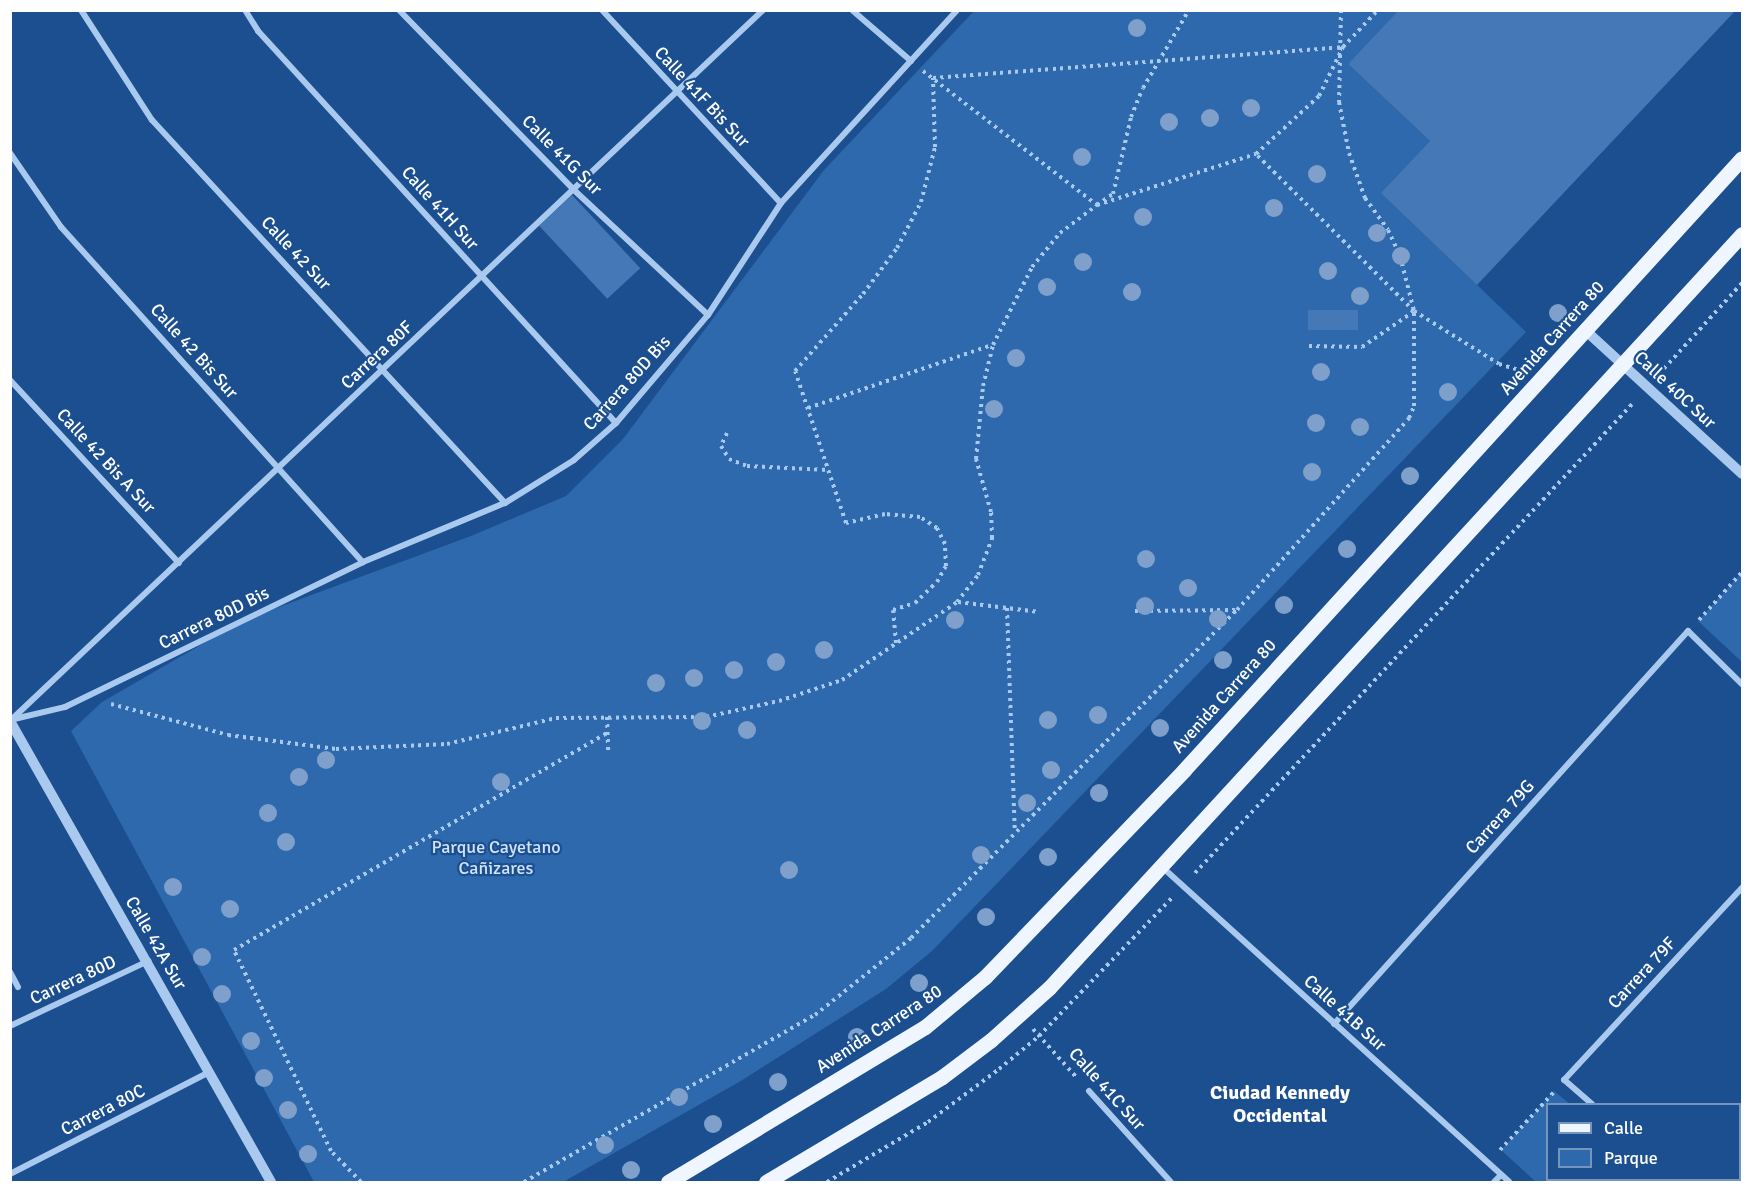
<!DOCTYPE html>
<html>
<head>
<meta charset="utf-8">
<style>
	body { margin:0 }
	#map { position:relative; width:1753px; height:1193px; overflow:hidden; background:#1b4f8f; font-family:Signika,sans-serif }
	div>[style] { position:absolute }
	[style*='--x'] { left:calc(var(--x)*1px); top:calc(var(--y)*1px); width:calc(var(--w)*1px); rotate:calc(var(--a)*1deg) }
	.green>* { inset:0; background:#2e69ad }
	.building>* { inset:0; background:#4478b7; transform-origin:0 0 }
	.path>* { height:4px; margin-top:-2px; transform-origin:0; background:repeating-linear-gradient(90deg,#a9c9ee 0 3px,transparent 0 7.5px) }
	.minor>* { height:6px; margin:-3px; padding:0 3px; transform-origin:3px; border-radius:3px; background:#a9c9ee }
	.tertiary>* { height:10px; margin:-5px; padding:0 5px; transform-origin:5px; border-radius:5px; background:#a9c9ee }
	.primary>* { height:15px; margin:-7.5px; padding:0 7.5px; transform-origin:7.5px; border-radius:7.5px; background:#f0f6ff }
	.trees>* { width:18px; height:18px; margin:-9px; border-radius:50%; background:#7ea0ca }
	span { translate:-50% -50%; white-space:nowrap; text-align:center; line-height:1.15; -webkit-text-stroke:4.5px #1b4f8f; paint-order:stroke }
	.street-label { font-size:18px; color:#fff }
	.park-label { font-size:18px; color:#cfe3fa }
	.neighbourhood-label { font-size:20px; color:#fff; font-weight:700 }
	.frame { position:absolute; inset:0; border:12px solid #fff; pointer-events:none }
	.legend { position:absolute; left:1546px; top:1103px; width:195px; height:78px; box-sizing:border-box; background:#1b4f8f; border:2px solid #7695bc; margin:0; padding:8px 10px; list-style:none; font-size:18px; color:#fff }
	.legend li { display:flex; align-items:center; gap:12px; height:30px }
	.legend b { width:30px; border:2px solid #7695bc }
</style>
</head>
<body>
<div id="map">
	<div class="green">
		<div style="clip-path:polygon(974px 11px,1399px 11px,1348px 64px,1430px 141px,1382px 193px,1526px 332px,932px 951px,886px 989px,739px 1082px,563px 1182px,314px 1182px,71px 731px,102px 702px,244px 620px,471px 536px,566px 496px,623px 439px,824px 170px)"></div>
		<div style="clip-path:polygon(1742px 572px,1742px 662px,1698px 621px)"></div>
		<div style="clip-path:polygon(1554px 1091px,1570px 1104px,1548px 1104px,1548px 1180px,1655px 1182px,1536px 1182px,1501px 1150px)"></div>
	</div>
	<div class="building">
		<div style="clip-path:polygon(1399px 10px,1736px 10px,1477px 285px,1381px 193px,1430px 141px,1348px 64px)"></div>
		<div style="left:572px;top:195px;width:100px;height:45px;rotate:47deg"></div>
		<div style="left:1308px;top:310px;width:50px;height:20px"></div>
	</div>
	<div class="path">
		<div style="--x:1341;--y:10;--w:92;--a:91.2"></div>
		<div style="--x:1339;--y:102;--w:52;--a:78.9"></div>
		<div style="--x:1349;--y:153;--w:48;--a:70.4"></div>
		<div style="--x:1365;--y:198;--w:39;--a:54"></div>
		<div style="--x:1388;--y:230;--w:29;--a:65"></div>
		<div style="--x:1400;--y:256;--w:57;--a:75.7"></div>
		<div style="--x:1414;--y:311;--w:100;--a:31.9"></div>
		<div style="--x:1499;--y:364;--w:21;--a:17"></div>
		<div style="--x:923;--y:71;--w:220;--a:37.6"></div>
		<div style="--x:1097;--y:205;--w:19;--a:-35"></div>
		<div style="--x:1113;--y:194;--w:79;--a:-76.8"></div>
		<div style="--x:1131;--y:117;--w:31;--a:-68"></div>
		<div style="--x:1143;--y:88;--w:91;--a:-59.5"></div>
		<div style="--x:1309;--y:346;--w:53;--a:1.1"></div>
		<div style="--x:1362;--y:347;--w:62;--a:-34.5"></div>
		<div style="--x:1659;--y:374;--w:123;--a:-47.6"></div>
		<div style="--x:808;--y:408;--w:194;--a:-18.9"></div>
		<div style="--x:727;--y:433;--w:14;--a:115"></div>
		<div style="--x:721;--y:446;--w:15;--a:58"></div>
		<div style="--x:729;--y:459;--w:19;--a:21"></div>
		<div style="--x:747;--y:466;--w:81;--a:2.8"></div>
		<div style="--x:958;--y:602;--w:82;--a:7"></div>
		<div style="--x:1007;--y:608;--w:224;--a:88"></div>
		<div style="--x:1135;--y:611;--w:102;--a:-0.6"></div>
		<div style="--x:1699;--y:620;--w:64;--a:-48.1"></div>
		<div style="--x:896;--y:643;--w:33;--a:-95"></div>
		<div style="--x:893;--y:610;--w:23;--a:-18"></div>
		<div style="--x:915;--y:603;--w:30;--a:-44"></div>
		<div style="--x:937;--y:582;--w:18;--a:-61"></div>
		<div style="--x:946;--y:566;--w:22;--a:-93"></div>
		<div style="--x:945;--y:544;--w:18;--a:-117"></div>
		<div style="--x:937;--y:528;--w:20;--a:-147"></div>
		<div style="--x:920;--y:517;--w:35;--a:-175"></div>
		<div style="--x:885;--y:514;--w:40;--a:167"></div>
		<div style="--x:846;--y:523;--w:160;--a:-108.5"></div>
		<div style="--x:795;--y:371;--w:103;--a:-48.6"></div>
		<div style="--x:863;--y:294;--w:57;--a:-53.5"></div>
		<div style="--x:897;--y:248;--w:52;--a:-62.4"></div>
		<div style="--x:921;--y:202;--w:57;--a:-75.7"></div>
		<div style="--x:935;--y:147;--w:69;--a:-91.7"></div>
		<div style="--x:933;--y:78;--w:410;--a:-4.3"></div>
		<div style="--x:111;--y:704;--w:121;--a:14.8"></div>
		<div style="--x:228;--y:735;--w:109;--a:7.4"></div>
		<div style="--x:336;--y:749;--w:111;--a:-2.6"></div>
		<div style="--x:447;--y:744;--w:112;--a:-13.4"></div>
		<div style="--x:556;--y:718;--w:150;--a:-0.4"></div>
		<div style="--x:706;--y:717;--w:75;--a:-12.4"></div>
		<div style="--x:779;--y:701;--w:66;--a:-18.4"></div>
		<div style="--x:842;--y:680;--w:139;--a:-34.1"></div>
		<div style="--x:957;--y:602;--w:34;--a:-52"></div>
		<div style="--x:978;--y:575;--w:40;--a:-69"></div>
		<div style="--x:992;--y:538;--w:26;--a:-92"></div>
		<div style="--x:991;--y:512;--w:55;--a:-105.8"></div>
		<div style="--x:976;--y:459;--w:73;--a:-84.5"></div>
		<div style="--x:983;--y:386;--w:42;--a:-76.3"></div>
		<div style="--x:993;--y:345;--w:87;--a:-63.4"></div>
		<div style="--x:1032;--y:267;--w:44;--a:-50.5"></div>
		<div style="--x:1060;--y:233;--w:46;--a:-37.1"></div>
		<div style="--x:1097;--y:205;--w:167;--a:-17.8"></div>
		<div style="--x:1256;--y:154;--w:86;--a:-42.6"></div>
		<div style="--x:1319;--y:96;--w:55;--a:-63.9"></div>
		<div style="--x:1343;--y:47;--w:51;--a:-46.6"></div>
		<div style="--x:607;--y:717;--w:37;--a:88"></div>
		<div style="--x:1195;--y:873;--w:644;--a:-47.01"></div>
		<div style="--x:1033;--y:1029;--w:67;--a:48"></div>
		<div style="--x:1500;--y:1150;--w:79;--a:-47"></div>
		<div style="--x:361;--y:1182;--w:43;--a:-134.1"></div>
		<div style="--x:331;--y:1151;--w:223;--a:-115.8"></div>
		<div style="--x:234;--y:950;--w:433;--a:-30.2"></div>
		<div style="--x:524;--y:1182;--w:336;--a:-29.9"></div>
		<div style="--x:815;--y:1015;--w:123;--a:-38.7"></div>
		<div style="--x:911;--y:938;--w:462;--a:-45.2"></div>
		<div style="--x:1237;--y:610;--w:258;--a:-48.1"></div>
		<div style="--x:1409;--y:418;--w:13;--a:-67"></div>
		<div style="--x:1414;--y:406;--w:95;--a:-90"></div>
		<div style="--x:1414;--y:311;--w:223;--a:-135.2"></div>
		<div style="--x:827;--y:1182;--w:117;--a:-30.7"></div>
		<div style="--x:928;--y:1122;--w:89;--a:-36.7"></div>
		<div style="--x:999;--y:1069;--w:52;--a:-39.5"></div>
		<div style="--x:1039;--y:1036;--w:192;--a:-46.1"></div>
	</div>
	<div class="minor">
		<div style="--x:81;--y:10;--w:131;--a:57.2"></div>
		<div style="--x:152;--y:120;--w:521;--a:47.33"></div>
		<div style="--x:245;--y:10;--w:25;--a:58"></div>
		<div style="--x:258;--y:31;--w:531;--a:47.6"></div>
		<div style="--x:399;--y:10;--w:251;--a:45.8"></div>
		<div style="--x:574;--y:190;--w:183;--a:43"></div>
		<div style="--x:602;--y:10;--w:263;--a:47.2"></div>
		<div style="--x:852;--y:10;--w:78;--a:40.8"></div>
		<div style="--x:10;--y:153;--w:90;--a:55.4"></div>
		<div style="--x:61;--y:227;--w:451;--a:48"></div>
		<div style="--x:10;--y:380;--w:249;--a:47.3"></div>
		<div style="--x:10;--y:720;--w:57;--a:-13.3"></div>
		<div style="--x:65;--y:707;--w:331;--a:-25.9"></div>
		<div style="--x:363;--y:562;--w:154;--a:-22.6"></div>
		<div style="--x:505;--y:503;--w:81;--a:-31.9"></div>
		<div style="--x:574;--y:460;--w:56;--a:-41.4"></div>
		<div style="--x:616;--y:423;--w:142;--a:-49.6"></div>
		<div style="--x:708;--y:315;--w:134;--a:-56.9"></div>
		<div style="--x:781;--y:203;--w:261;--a:-47.6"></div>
		<div style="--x:11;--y:720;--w:1034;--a:-43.35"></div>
		<div style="--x:1161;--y:866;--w:470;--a:42.2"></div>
		<div style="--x:10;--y:972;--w:17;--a:62"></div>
		<div style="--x:1334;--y:1024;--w:529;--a:-47.99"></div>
		<div style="--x:1688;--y:631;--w:76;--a:44.5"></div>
		<div style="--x:10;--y:1026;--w:153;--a:-25.2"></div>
		<div style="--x:1089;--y:1091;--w:122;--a:48"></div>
		<div style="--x:1592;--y:1104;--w:37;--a:-139"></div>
		<div style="--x:1564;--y:1080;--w:262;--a:-47.2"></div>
		<div style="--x:10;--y:1174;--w:224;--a:-27.1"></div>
		<div style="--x:1675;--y:1180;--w:4;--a:34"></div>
		<div style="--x:1494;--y:1182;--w:10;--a:-45"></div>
		<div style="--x:1739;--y:1182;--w:4;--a:-45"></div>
	</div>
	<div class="tertiary">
		<div style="--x:1585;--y:330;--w:213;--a:42.5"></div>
		<div style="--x:10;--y:721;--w:530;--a:60.48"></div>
	</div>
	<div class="primary">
		<div style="--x:668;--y:1182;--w:300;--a:-31.1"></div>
		<div style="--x:925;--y:1027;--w:78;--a:-39.8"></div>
		<div style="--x:985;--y:977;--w:287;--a:-46.1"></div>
		<div style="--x:1184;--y:770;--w:828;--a:-47.64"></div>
		<div style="--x:766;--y:1182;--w:205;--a:-30.8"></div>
		<div style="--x:942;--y:1077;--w:61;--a:-37.1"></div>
		<div style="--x:991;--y:1040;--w:78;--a:-41.9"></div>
		<div style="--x:1049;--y:988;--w:1024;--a:-47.41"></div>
	</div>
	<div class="trees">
		<div style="left:1137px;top:28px"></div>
		<div style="left:1251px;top:108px"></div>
		<div style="left:1210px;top:118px"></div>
		<div style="left:1169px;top:122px"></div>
		<div style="left:1082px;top:157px"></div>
		<div style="left:1317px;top:174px"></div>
		<div style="left:1274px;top:208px"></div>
		<div style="left:1143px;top:217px"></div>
		<div style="left:1377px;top:233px"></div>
		<div style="left:1401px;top:256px"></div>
		<div style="left:1083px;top:262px"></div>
		<div style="left:1328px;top:271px"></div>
		<div style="left:1047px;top:287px"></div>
		<div style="left:1132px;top:292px"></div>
		<div style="left:1360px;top:296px"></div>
		<div style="left:1558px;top:313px"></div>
		<div style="left:1016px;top:358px"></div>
		<div style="left:1321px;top:372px"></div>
		<div style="left:1448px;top:392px"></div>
		<div style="left:994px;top:409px"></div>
		<div style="left:1316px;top:423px"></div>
		<div style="left:1360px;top:427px"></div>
		<div style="left:1312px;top:472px"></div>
		<div style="left:1410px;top:476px"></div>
		<div style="left:1347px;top:549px"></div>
		<div style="left:1146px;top:559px"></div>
		<div style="left:1188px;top:588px"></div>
		<div style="left:1284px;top:605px"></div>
		<div style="left:1145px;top:606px"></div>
		<div style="left:1218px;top:619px"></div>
		<div style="left:955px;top:620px"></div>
		<div style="left:824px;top:650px"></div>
		<div style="left:1223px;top:660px"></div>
		<div style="left:776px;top:662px"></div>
		<div style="left:734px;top:670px"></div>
		<div style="left:694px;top:678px"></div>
		<div style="left:656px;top:683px"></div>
		<div style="left:1098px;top:715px"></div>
		<div style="left:1048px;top:720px"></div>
		<div style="left:702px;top:721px"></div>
		<div style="left:1160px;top:728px"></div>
		<div style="left:747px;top:730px"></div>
		<div style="left:326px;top:760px"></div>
		<div style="left:1051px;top:770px"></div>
		<div style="left:299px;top:777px"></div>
		<div style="left:501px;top:782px"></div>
		<div style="left:1099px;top:793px"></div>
		<div style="left:1027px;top:803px"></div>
		<div style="left:268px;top:813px"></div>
		<div style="left:286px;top:842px"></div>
		<div style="left:981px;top:855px"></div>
		<div style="left:1048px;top:857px"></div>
		<div style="left:789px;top:870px"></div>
		<div style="left:173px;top:887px"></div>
		<div style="left:230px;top:909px"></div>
		<div style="left:986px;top:917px"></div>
		<div style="left:202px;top:957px"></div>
		<div style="left:919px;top:983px"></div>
		<div style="left:222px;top:994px"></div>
		<div style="left:857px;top:1037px"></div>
		<div style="left:251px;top:1041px"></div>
		<div style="left:264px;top:1078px"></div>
		<div style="left:778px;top:1082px"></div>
		<div style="left:679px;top:1097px"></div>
		<div style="left:288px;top:1110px"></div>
		<div style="left:713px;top:1124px"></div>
		<div style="left:605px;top:1145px"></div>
		<div style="left:308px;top:1154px"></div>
		<div style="left:631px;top:1170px"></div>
	</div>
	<div class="street-label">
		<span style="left:702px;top:97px;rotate:47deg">Calle 41F Bis Sur</span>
		<span style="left:562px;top:155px;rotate:45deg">Calle 41G Sur</span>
		<span style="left:440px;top:208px;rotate:48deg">Calle 41H Sur</span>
		<span style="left:296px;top:253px;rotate:47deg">Calle 42 Sur</span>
		<span style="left:1552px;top:338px;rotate:-48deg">Avenida Carrera 80</span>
		<span style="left:194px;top:351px;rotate:48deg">Calle 42 Bis Sur</span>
		<span style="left:377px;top:355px;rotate:-43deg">Carrera 80F</span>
		<span style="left:627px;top:383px;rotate:-48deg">Carrera 80D Bis</span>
		<span style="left:1675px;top:390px;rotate:43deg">Calle 40C Sur</span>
		<span style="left:106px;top:461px;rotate:47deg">Calle 42 Bis A Sur</span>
		<span style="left:214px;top:618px;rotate:-26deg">Carrera 80D Bis</span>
		<span style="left:1224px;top:696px;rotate:-48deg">Avenida Carrera 80</span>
		<span style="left:1500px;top:817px;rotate:-48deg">Carrera 79G</span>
		<span style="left:156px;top:943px;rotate:60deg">Calle 42A Sur</span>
		<span style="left:1642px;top:973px;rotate:-47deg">Carrera 79F</span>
		<span style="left:73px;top:980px;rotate:-25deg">Carrera 80D</span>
		<span style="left:1345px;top:1013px;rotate:42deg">Calle 41B Sur</span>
		<span style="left:879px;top:1029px;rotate:-33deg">Avenida Carrera 80</span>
		<span style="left:1107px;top:1089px;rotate:48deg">Calle 41C Sur</span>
		<span style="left:103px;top:1110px;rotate:-27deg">Carrera 80C</span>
	</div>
	<div class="park-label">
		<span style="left:496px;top:858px">Parque Cayetano<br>Cañizares</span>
	</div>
	<div class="neighbourhood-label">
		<span style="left:1280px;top:1104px">Ciudad Kennedy<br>Occidental</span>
	</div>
	<div class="frame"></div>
	<ul class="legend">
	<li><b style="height:8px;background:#f0f6ff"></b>Calle</li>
	<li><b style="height:16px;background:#2e69ad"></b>Parque</li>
	</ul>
</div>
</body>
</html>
